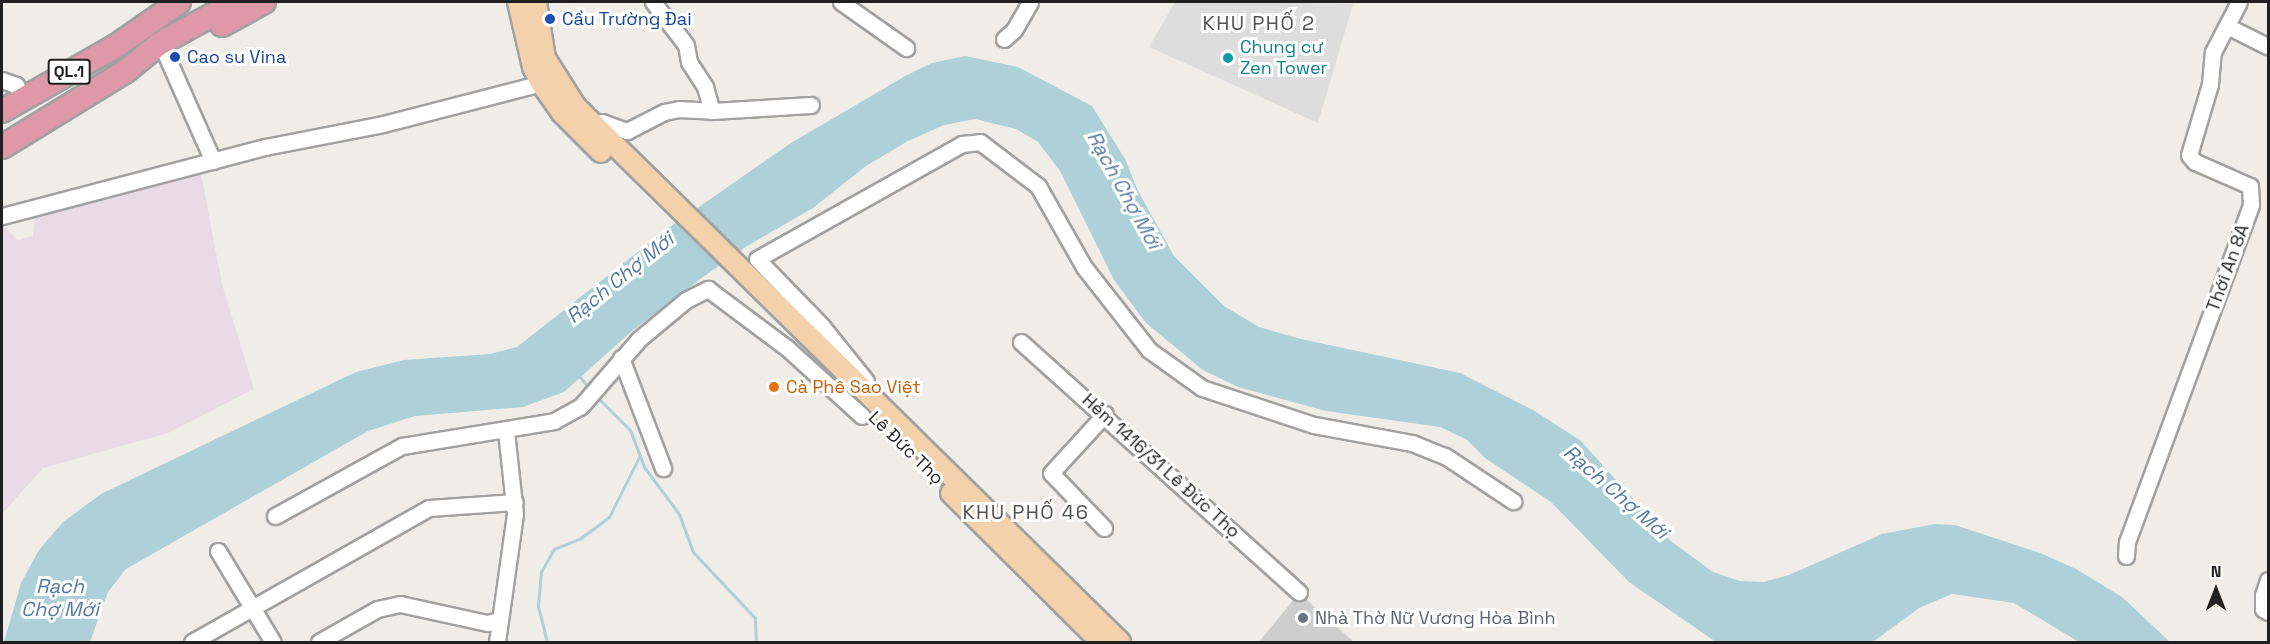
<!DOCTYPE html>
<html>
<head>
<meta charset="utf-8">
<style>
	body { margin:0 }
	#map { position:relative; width:2270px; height:644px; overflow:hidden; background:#f0ede8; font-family:"Space Grotesk",sans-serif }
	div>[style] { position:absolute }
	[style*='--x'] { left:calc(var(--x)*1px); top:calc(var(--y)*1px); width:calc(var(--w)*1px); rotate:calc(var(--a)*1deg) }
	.residential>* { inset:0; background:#dedddd }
	.industrial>* { inset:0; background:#e8dbe6 }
	.religious>* { inset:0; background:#cecece }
	.water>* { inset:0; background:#add0d9 }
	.stream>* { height:3px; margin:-1.5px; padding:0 1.5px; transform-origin:1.5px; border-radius:1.5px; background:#add0d9 }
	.roads { filter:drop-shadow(2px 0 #a1a1a1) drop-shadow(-2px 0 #a1a1a1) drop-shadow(0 2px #a1a1a1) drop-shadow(0 -2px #a1a1a1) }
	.minor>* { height:15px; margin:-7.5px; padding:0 7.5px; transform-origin:7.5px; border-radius:7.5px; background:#fff }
	.major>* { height:20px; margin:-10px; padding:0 10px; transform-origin:10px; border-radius:10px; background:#f3d1aa }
	.highway>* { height:22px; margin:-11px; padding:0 11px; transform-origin:11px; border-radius:11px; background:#df98a7 }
	.dots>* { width:16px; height:16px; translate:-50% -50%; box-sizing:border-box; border:3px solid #fff; border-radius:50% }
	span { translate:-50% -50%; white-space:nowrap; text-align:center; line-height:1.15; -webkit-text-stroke:6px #fff; paint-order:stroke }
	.shield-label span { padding:2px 4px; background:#fff; border:2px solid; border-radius:4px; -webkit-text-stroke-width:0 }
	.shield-label { font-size:16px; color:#202020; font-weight:700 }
	.transit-label { font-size:18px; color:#164399 }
	.left { translate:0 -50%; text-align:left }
	.culture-label { font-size:18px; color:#0d838f }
	.street-label { font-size:18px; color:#202020 }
	.food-label { font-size:18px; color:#c56008 }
	.worship-label { font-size:18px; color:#5b616d }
	.neighbourhood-label { font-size:20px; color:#535353; letter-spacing:1.5px }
	.water-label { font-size:20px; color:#537aa0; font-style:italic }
	.frame { position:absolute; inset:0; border:3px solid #202020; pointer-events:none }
	.north { position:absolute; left:2186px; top:560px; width:60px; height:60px; -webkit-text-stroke:4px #fff; paint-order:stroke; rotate:0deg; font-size:16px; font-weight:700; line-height:24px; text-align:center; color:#202020 }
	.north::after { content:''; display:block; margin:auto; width:21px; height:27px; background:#202020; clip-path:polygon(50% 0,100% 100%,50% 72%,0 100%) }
</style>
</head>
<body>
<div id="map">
	<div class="residential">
		<div style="clip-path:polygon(1175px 2px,1353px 4px,1318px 123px,1149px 47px)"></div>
	</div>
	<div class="industrial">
		<div style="clip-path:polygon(201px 173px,222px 284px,254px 389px,168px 433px,43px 468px,2px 514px,2px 224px,18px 240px,33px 236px,35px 215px)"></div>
	</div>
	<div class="religious">
		<div style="clip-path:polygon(1299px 593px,1354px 642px,1259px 642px)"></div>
	</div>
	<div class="water">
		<div style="clip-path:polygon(965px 56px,1018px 67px,1092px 106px,1125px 159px,1138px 191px,1174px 256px,1224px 306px,1259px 327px,1301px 339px,1460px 373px,1533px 410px,1580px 440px,1671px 541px,1713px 572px,1740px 581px,1764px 582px,1789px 575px,1882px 534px,1935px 524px,1955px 525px,2040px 553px,2076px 569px,2122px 597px,2170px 642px,2079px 642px,2014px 603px,1952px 594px,1919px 608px,1873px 642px,1716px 642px,1629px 582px,1551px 502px,1485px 458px,1466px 439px,1440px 427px,1326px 411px,1238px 387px,1203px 370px,1146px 323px,1114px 280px,1060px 171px,1038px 142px,1016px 129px,975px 119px,944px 125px,908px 141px,866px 166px,813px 208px,747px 246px,699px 280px,633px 330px,564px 392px,523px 407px,415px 416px,368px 431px,126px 569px,108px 592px,90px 642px,4px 642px,21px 583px,39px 550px,63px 522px,101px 494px,356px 372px,404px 360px,490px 354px,517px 347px,667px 229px,791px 143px,907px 75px,932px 63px)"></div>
	</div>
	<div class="stream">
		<div style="--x:580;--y:377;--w:14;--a:51"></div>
		<div style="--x:595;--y:395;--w:49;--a:45"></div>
		<div style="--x:630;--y:430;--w:40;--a:69"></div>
		<div style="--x:644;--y:467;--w:59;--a:53.3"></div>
		<div style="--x:679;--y:514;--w:40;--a:69.8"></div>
		<div style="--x:693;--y:552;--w:91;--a:46.8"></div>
		<div style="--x:755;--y:618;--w:24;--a:88"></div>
		<div style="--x:547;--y:642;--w:37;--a:-104"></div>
		<div style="--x:538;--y:606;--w:34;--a:-85"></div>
		<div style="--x:541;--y:572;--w:26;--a:-61"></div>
		<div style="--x:554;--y:549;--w:29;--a:-22"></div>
		<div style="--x:581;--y:538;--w:35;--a:-37"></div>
		<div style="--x:609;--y:517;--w:67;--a:-63.4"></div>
	</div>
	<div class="roads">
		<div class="minor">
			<div style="--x:653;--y:2;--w:54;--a:52.5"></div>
			<div style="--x:686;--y:45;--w:17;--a:80"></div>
			<div style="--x:689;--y:62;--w:30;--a:57"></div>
			<div style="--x:705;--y:87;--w:25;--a:74"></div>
			<div style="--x:841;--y:2;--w:80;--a:35.3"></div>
			<div style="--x:2227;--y:26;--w:45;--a:26.6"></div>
			<div style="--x:1004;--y:39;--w:13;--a:-42"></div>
			<div style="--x:1014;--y:30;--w:32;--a:-60"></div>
			<div style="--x:166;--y:55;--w:116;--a:66.1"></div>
			<div style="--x:2;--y:80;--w:15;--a:20"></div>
			<div style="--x:16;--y:85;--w:16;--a:63"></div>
			<div style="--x:592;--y:124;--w:10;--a:-11"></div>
			<div style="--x:602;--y:122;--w:27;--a:20"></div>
			<div style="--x:627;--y:131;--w:42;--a:-27.2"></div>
			<div style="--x:664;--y:112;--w:15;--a:-11"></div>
			<div style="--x:679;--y:109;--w:33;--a:3"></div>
			<div style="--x:712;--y:111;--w:99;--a:-3.5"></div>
			<div style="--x:2;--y:216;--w:272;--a:-14.7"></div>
			<div style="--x:265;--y:147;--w:120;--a:-11"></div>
			<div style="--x:383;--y:124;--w:163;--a:-14.5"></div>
			<div style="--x:1021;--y:342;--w:374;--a:42"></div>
			<div style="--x:621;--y:358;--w:118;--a:69.1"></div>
			<div style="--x:866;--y:381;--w:70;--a:-128.7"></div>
			<div style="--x:822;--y:326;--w:93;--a:-134.1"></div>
			<div style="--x:757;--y:259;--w:235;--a:-29.3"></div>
			<div style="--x:962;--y:144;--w:18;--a:-6"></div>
			<div style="--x:980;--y:142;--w:73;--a:37.2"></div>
			<div style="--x:1038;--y:186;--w:93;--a:60.4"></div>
			<div style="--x:1084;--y:267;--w:105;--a:51.9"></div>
			<div style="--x:1149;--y:350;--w:65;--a:35.6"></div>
			<div style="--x:1202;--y:388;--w:118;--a:18.3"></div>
			<div style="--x:1314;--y:425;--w:100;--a:10.4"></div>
			<div style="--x:1412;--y:443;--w:35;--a:22"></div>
			<div style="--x:1445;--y:456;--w:82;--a:33.5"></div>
			<div style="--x:275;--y:516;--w:145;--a:-28.9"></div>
			<div style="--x:402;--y:446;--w:154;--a:-9.3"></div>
			<div style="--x:554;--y:421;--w:31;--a:-29"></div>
			<div style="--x:581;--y:406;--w:89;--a:-49.1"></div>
			<div style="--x:639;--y:339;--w:61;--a:-39.7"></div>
			<div style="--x:686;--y:300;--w:25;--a:-27"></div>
			<div style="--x:708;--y:289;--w:99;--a:36.8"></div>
			<div style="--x:787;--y:348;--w:101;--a:42.2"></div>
			<div style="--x:1104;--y:528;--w:76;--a:-133.9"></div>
			<div style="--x:1051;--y:473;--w:80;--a:-47.5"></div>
			<div style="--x:218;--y:551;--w:106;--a:58.9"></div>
			<div style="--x:2126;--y:556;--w:14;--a:-86"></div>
			<div style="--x:2127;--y:542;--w:359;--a:-69.8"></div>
			<div style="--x:2251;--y:205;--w:19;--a:-93"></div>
			<div style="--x:2250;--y:186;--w:60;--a:-156.4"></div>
			<div style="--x:2195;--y:162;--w:9;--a:-131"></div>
			<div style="--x:2189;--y:155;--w:74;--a:-73.5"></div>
			<div style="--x:2210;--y:84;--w:32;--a:-85"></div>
			<div style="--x:2213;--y:52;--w:56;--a:-62.5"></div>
			<div style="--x:2268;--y:580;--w:16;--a:108"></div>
			<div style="--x:2263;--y:595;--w:14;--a:90"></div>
			<div style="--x:2263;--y:609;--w:6;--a:31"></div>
			<div style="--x:192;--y:642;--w:272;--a:-29.5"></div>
			<div style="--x:429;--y:508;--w:86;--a:-4"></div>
			<div style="--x:319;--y:642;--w:67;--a:-29.6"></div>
			<div style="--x:377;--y:609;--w:24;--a:-12"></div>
			<div style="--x:400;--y:604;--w:89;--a:12.3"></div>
			<div style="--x:487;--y:623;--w:13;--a:-13"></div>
			<div style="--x:497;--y:642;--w:129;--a:-82"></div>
			<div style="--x:515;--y:514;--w:83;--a:-96.2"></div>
		</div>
		<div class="major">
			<div style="--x:518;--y:2;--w:67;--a:77"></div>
			<div style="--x:533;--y:67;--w:18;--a:63"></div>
			<div style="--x:541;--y:83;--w:37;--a:55"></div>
			<div style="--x:562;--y:113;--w:55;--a:45"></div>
			<div style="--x:536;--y:2;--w:57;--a:80.9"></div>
			<div style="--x:545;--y:58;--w:58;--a:57.7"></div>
			<div style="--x:576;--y:107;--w:763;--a:44.52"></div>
			<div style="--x:951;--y:493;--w:211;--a:44.8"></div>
		</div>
		<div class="highway">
			<div style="--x:222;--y:25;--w:48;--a:-28.7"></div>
			<div style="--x:2;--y:111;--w:131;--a:-29.7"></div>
			<div style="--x:116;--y:46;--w:77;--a:-34.9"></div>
			<div style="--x:2;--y:147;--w:145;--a:-31.5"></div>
			<div style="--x:126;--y:71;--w:43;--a:-39.3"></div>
			<div style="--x:159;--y:44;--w:88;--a:-28.6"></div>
		</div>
	</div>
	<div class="dots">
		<div style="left:550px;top:19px;background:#1a4fb4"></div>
		<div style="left:175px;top:57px;background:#1a4fb4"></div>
		<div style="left:1228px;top:58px;background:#0f9aa8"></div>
		<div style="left:774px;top:387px;background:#e8710a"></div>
		<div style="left:1303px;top:618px;background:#6b7280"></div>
	</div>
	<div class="shield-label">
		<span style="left:69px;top:72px">QL.1</span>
	</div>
	<div class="transit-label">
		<span class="left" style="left:562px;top:19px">Cầu Trường Đai</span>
		<span class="left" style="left:187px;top:57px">Cao su Vina</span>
	</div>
	<div class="culture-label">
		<span class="left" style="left:1240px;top:58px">Chung cư<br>Zen Tower</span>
	</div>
	<div class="street-label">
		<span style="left:2228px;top:268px;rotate:-70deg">Thới An 8A</span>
		<span style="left:906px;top:448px;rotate:44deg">Lê Đức Thọ</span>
		<span style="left:1161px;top:466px;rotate:42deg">Hẻm 1416/31 Lê Đức Thọ</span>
	</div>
	<div class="food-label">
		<span class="left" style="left:786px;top:387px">Cà Phê Sao Việt</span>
	</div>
	<div class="worship-label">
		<span class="left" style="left:1315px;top:618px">Nhà Thờ Nữ Vương Hòa Bình</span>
	</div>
	<div class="neighbourhood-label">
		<span style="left:1259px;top:23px">KHU PHỐ 2</span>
		<span style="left:1026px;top:512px">KHU PHỐ 46</span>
	</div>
	<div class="water-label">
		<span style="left:1124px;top:190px;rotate:61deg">Rạch Chợ Mới</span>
		<span style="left:620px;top:278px;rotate:-39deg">Rạch Chợ Mới</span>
		<span style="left:1616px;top:492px;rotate:41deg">Rạch Chợ Mới</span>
		<span style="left:60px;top:598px">Rạch<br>Chợ Mới</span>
	</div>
	<div class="frame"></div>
	<div class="north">N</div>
</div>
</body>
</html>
